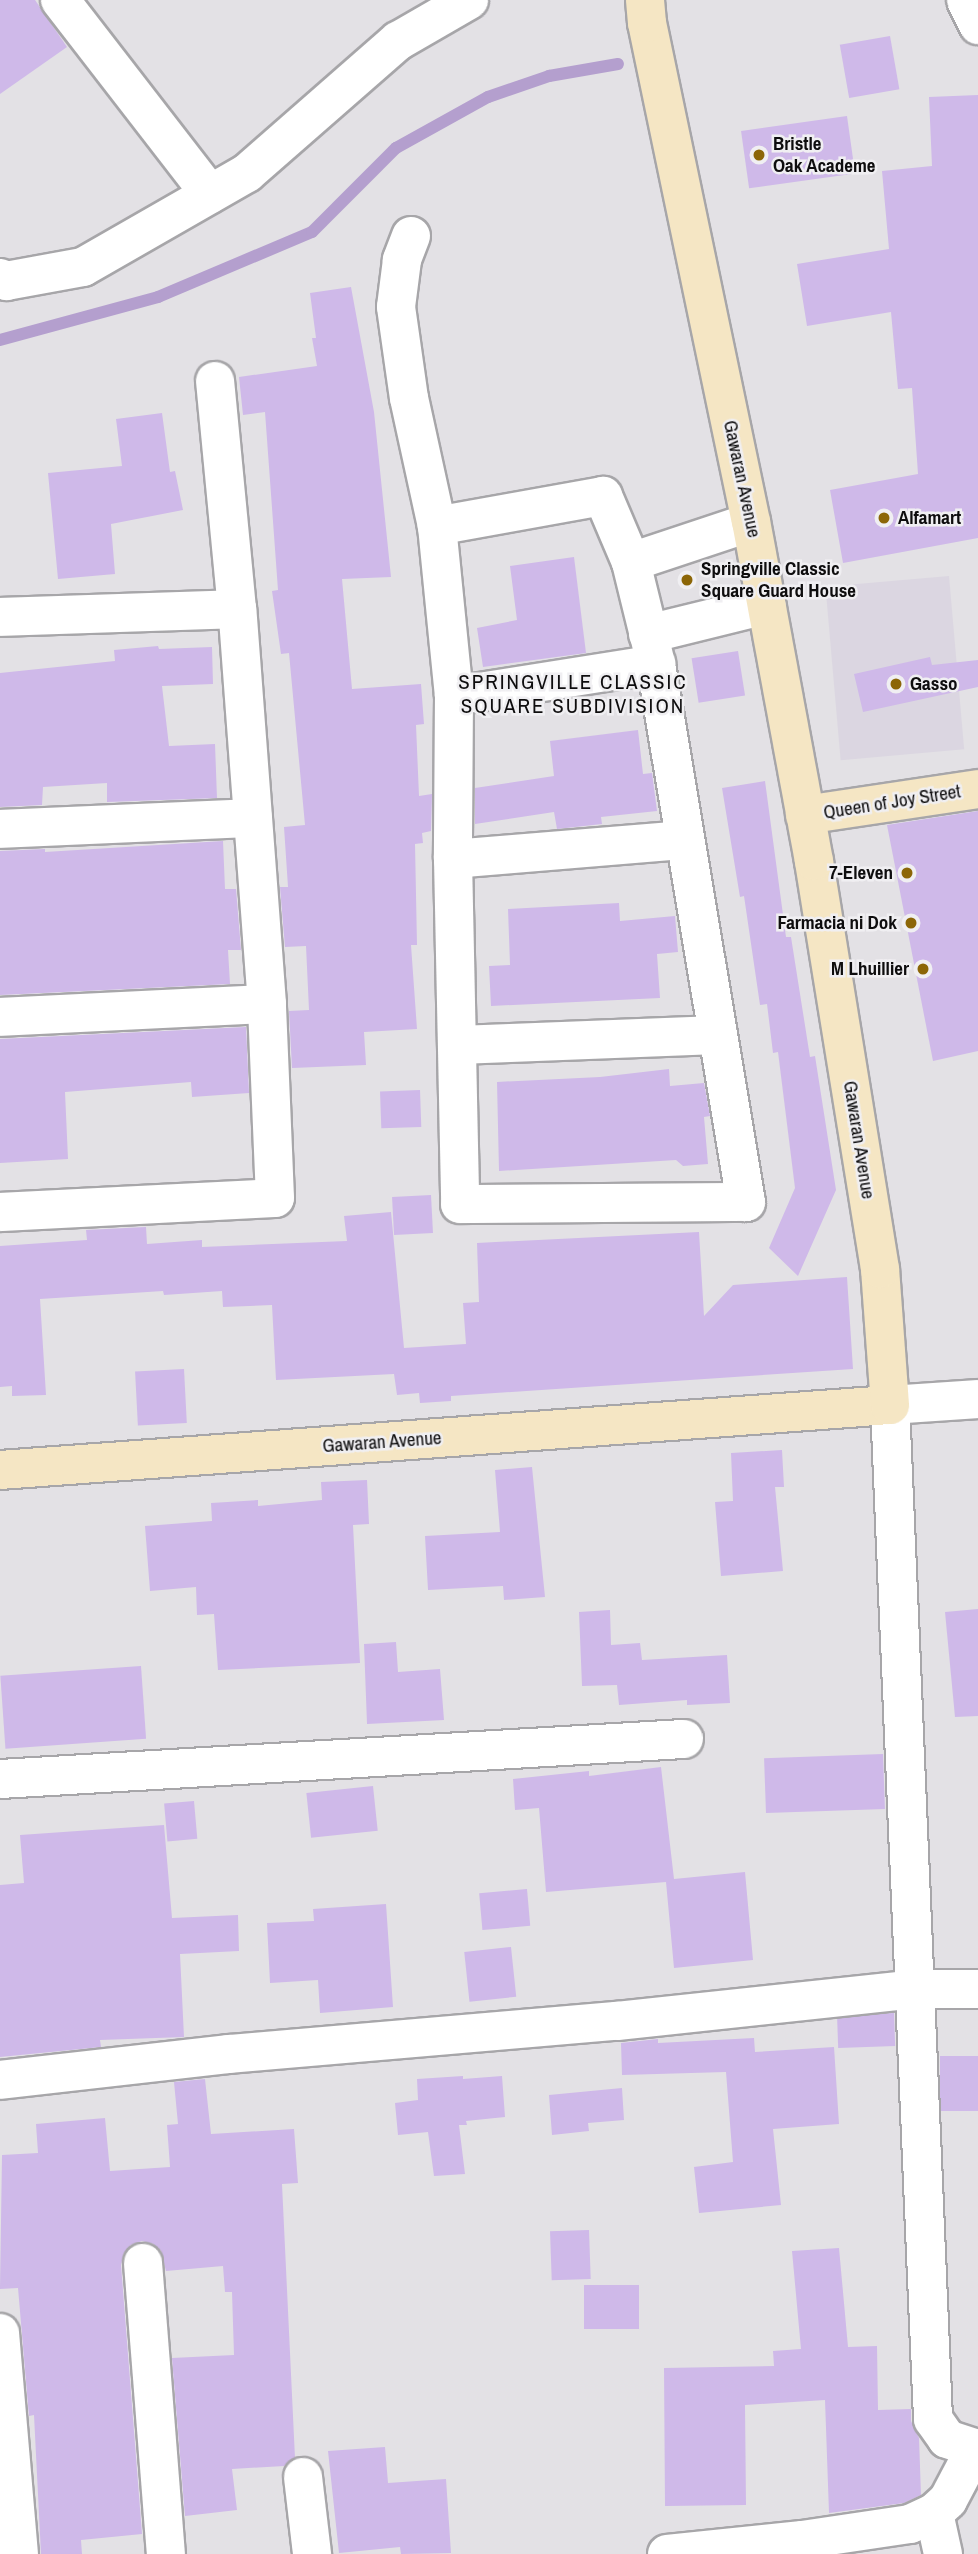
<!DOCTYPE html>
<html>
<head>
<meta charset="utf-8">
<style>
	body { margin:0 }
	#map { position:relative; width:978px; height:2554px; overflow:hidden; background:#e3e1e5; font-family:"Archivo Narrow",sans-serif }
	div>[style] { position:absolute }
	[style*='--x'] { left:calc(var(--x)*1px); top:calc(var(--y)*1px); width:calc(var(--w)*1px); rotate:calc(var(--a)*1deg) }
	.built>* { inset:0; background:#dbd6e1; transform-origin:0 0 }
	.stream>* { height:12px; margin:-6px; padding:0 6px; transform-origin:6px; border-radius:6px; background:#b49fce }
	.building>* { inset:0; background:#cfb9e9; transform-origin:0 0 }
	.roads { filter:drop-shadow(2px 0 #a7a6a9) drop-shadow(-2px 0 #a7a6a9) drop-shadow(0 2px #a7a6a9) drop-shadow(0 -2px #a7a6a9) }
	.street>* { height:38px; margin:-19px; padding:0 19px; transform-origin:19px; border-radius:19px; background:#fff }
	.secondary>* { height:38px; margin:-19px; padding:0 19px; transform-origin:19px; border-radius:19px; background:#f5e6c4 }
	.dots>* { width:19px; height:19px; translate:-50% -50%; box-sizing:border-box; border:4px solid #f0eff2; border-radius:50% }
	span { translate:-50% -50%; white-space:nowrap; text-align:center; line-height:1.15; -webkit-text-stroke:5px #f0eff2; paint-order:stroke }
	.poi-label { font-size:19px; color:#0e0d0e; font-weight:700 }
	.left { translate:0 -50%; text-align:left }
	.right { translate:-100% -50%; text-align:right }
	.street-label { font-size:19px; color:#0e0d0e }
	.neighbourhood-label { font-size:21px; color:#0e0d0e; letter-spacing:2px }
</style>
</head>
<body>
<div id="map">
	<div class="built">
		<div style="left:949px;top:576px;width:174px;height:124px;rotate:85deg"></div>
	</div>
	<div class="stream">
		<div style="--x:0;--y:340;--w:164;--a:-15.2"></div>
		<div style="--x:158;--y:297;--w:167;--a:-22.9"></div>
		<div style="--x:312;--y:232;--w:119;--a:-45"></div>
		<div style="--x:396;--y:148;--w:105;--a:-29"></div>
		<div style="--x:488;--y:97;--w:65;--a:-19"></div>
		<div style="--x:549;--y:76;--w:70;--a:-9.9"></div>
	</div>
	<div class="building">
		<div style="clip-path:polygon(0 0,35px 0,67px 47px,0 94px)"></div>
		<div style="left:890px;top:36px;width:54px;height:51px;rotate:80deg"></div>
		<div style="clip-path:polygon(978px 95px,978px 538px,843px 563px,830px 490px,918px 474px,912px 388px,898px 389px,891px 312px,807px 326px,797px 264px,889px 249px,882px 171px,932px 166px,929px 97px)"></div>
		<div style="left:847px;top:116px;width:58px;height:107px;rotate:82deg"></div>
		<div style="clip-path:polygon(351px 287px,374px 412px,391px 577px,342px 579px,352px 689px,421px 684px,424px 724px,416px 725px,419px 796px,432px 794px,431px 831px,422px 833px,423px 843px,415px 844px,417px 945px,411px 945px,417px 1029px,364px 1032px,366px 1065px,292px 1068px,289px 1011px,309px 1010px,306px 946px,285px 947px,280px 887px,288px 887px,284px 827px,305px 825px,289px 653px,281px 654px,272px 591px,278px 590px,265px 412px,243px 415px,239px 377px,317px 366px,312px 338px,316px 338px,310px 293px)"></div>
		<div style="clip-path:polygon(162px 413px,170px 472px,175px 471px,183px 510px,111px 524px,115px 574px,58px 579px,48px 473px,122px 466px,116px 419px)"></div>
		<div style="clip-path:polygon(574px 557px,586px 653px,483px 667px,477px 628px,517px 620px,510px 566px)"></div>
		<div style="clip-path:polygon(158px 646px,159px 649px,212px 647px,213px 684px,162px 686px,169px 746px,215px 744px,217px 798px,107px 802px,107px 783px,43px 787px,42px 805px,0 807px,0 673px,115px 661px,114px 650px)"></div>
		<div style="left:738px;top:651px;width:45px;height:47px;rotate:81deg"></div>
		<div style="clip-path:polygon(930px 657px,932px 665px,978px 660px,978px 687px,863px 712px,854px 674px)"></div>
		<div style="clip-path:polygon(638px 730px,643px 774px,652px 773px,657px 811px,601px 817px,602px 824px,557px 829px,554px 812px,475px 824px,475px 788px,554px 776px,550px 741px)"></div>
		<div style="clip-path:polygon(765px 781px,786px 937px,791px 937px,810px 1057px,815px 1056px,836px 1190px,798px 1276px,769px 1248px,795px 1188px,778px 1052px,773px 1053px,767px 1004px,760px 1005px,744px 896px,740px 897px,722px 788px)"></div>
		<div style="clip-path:polygon(978px 811px,978px 1051px,933px 1061px,887px 825px)"></div>
		<div style="clip-path:polygon(223px 841px,225px 889px,236px 889px,241px 950px,228px 950px,230px 984px,0 995px,0 851px,45px 849px,45px 852px)"></div>
		<div style="clip-path:polygon(619px 903px,620px 921px,675px 916px,678px 952px,657px 954px,660px 998px,491px 1006px,489px 966px,510px 965px,508px 909px)"></div>
		<div style="clip-path:polygon(246px 1027px,249px 1093px,192px 1097px,191px 1082px,65px 1092px,68px 1159px,0 1163px,0 1039px)"></div>
		<div style="clip-path:polygon(669px 1069px,670px 1086px,704px 1083px,710px 1116px,704px 1117px,708px 1164px,683px 1166px,676px 1160px,499px 1171px,497px 1082px,600px 1077px)"></div>
		<div style="left:420px;top:1090px;width:37px;height:40px;rotate:88deg"></div>
		<div style="left:431px;top:1195px;width:38px;height:39px;rotate:87deg"></div>
		<div style="clip-path:polygon(391px 1212px,404px 1348px,466px 1344px,463px 1303px,479px 1302px,477px 1243px,699px 1232px,704px 1316px,733px 1285px,847px 1277px,853px 1369px,451px 1396px,451px 1401px,420px 1403px,419px 1393px,397px 1395px,394px 1374px,276px 1380px,272px 1305px,223px 1307px,222px 1291px,164px 1295px,163px 1291px,40px 1299px,46px 1395px,12px 1396px,12px 1386px,0 1387px,0 1246px,87px 1240px,86px 1230px,146px 1227px,147px 1244px,202px 1240px,202px 1247px,347px 1241px,344px 1216px)"></div>
		<div style="left:184px;top:1369px;width:54px;height:49px;rotate:87deg"></div>
		<div style="clip-path:polygon(782px 1450px,784px 1487px,775px 1487px,783px 1571px,721px 1576px,715px 1502px,733px 1501px,731px 1453px)"></div>
		<div style="clip-path:polygon(532px 1467px,545px 1597px,504px 1600px,503px 1586px,428px 1590px,425px 1536px,500px 1532px,495px 1470px)"></div>
		<div style="clip-path:polygon(367px 1480px,369px 1524px,353px 1525px,360px 1663px,218px 1670px,214px 1614px,197px 1615px,196px 1587px,150px 1591px,145px 1526px,212px 1521px,211px 1503px,258px 1500px,258px 1506px,322px 1500px,321px 1482px)"></div>
		<div style="clip-path:polygon(978px 1609px,978px 1716px,955px 1717px,945px 1612px)"></div>
		<div style="clip-path:polygon(610px 1610px,611px 1645px,640px 1643px,642px 1660px,727px 1655px,730px 1703px,687px 1705px,687px 1700px,619px 1705px,617px 1685px,582px 1686px,579px 1612px)"></div>
		<div style="clip-path:polygon(396px 1642px,398px 1672px,440px 1669px,444px 1720px,367px 1724px,364px 1644px)"></div>
		<div style="left:141px;top:1666px;width:73px;height:141px;rotate:86deg"></div>
		<div style="left:883px;top:1754px;width:55px;height:119px;rotate:88deg"></div>
		<div style="clip-path:polygon(661px 1767px,674px 1879px,745px 1872px,753px 1960px,674px 1968px,666px 1882px,546px 1892px,539px 1808px,515px 1810px,513px 1779px,589px 1771px,589px 1776px)"></div>
		<div style="left:373px;top:1786px;width:45px;height:67px;rotate:84deg"></div>
		<div style="left:194px;top:1801px;width:38px;height:30px;rotate:85deg"></div>
		<div style="clip-path:polygon(164px 1825px,172px 1918px,238px 1915px,239px 1951px,180px 1954px,184px 2037px,100px 2040px,101px 2047px,0 2057px,0 1885px,24px 1883px,20px 1835px)"></div>
		<div style="left:527px;top:1889px;width:37px;height:48px;rotate:85deg"></div>
		<div style="clip-path:polygon(386px 1904px,393px 2007px,320px 2013px,318px 1980px,270px 1983px,267px 1923px,314px 1921px,313px 1909px)"></div>
		<div style="left:511px;top:1947px;width:50px;height:47px;rotate:84deg"></div>
		<div style="left:894px;top:2013px;width:33px;height:57px;rotate:88deg"></div>
		<div style="clip-path:polygon(754px 2038px,755px 2052px,834px 2047px,839px 2124px,773px 2129px,781px 2205px,699px 2213px,694px 2167px,733px 2162px,726px 2072px,622px 2075px,621px 2043px,658px 2039px,658px 2043px)"></div>
		<div style="left:978px;top:2056px;width:55px;height:38px;rotate:90deg"></div>
		<div style="clip-path:polygon(463px 2076px,463px 2079px,502px 2076px,505px 2117px,466px 2121px,467px 2125px,459px 2125px,465px 2174px,434px 2176px,428px 2132px,398px 2135px,395px 2103px,418px 2100px,417px 2079px)"></div>
		<div style="clip-path:polygon(205px 2079px,211px 2134px,294px 2129px,298px 2183px,282px 2184px,295px 2458px,284px 2466px,232px 2469px,237px 2510px,185px 2516px,172px 2358px,234px 2355px,232px 2292px,225px 2292px,223px 2266px,166px 2271px,161px 2251px,153px 2244px,142px 2241px,131px 2245px,124px 2253px,121px 2265px,142px 2534px,81px 2540px,82px 2554px,41px 2554px,34px 2415px,29px 2416px,18px 2288px,0 2289px,2px 2155px,38px 2153px,36px 2124px,105px 2118px,110px 2171px,170px 2167px,167px 2125px,178px 2124px,174px 2082px)"></div>
		<div style="clip-path:polygon(622px 2088px,624px 2120px,588px 2123px,589px 2131px,552px 2135px,549px 2095px)"></div>
		<div style="left:589px;top:2230px;width:49px;height:39px;rotate:88deg"></div>
		<div style="clip-path:polygon(839px 2248px,848px 2347px,877px 2346px,878px 2410px,911px 2409px,911px 2421px,919px 2438px,921px 2495px,904px 2503px,829px 2513px,825px 2400px,745px 2405px,746px 2505px,665px 2506px,664px 2368px,774px 2366px,773px 2351px,801px 2349px,792px 2251px)"></div>
		<div style="left:584px;top:2285px;width:55px;height:44px"></div>
		<div style="clip-path:polygon(385px 2447px,388px 2483px,446px 2479px,451px 2553px,401px 2554px,400px 2547px,339px 2553px,328px 2451px)"></div>
	</div>
	<div class="roads">
		<div class="street">
			<div style="--x:60;--y:0;--w:245;--a:52.3"></div>
			<div style="--x:966;--y:0;--w:28;--a:64"></div>
			<div style="--x:411;--y:236;--w:26;--a:111"></div>
			<div style="--x:402;--y:260;--w:47;--a:97.3"></div>
			<div style="--x:396;--y:307;--w:92;--a:81.9"></div>
			<div style="--x:409;--y:398;--w:131;--a:77.7"></div>
			<div style="--x:437;--y:526;--w:171;--a:84.3"></div>
			<div style="--x:454;--y:696;--w:163;--a:90.4"></div>
			<div style="--x:453;--y:859;--w:345;--a:88.8"></div>
			<div style="--x:460;--y:1204;--w:286;--a:-0.4"></div>
			<div style="--x:746;--y:1202;--w:545;--a:-99.5"></div>
			<div style="--x:656;--y:664;--w:105;--a:-103.8"></div>
			<div style="--x:631;--y:562;--w:72;--a:-113"></div>
			<div style="--x:603;--y:496;--w:169;--a:169.8"></div>
			<div style="--x:0;--y:278;--w:7;--a:27"></div>
			<div style="--x:6;--y:281;--w:78;--a:-10.3"></div>
			<div style="--x:83;--y:267;--w:189;--a:-29.8"></div>
			<div style="--x:247;--y:173;--w:201;--a:-41.2"></div>
			<div style="--x:398;--y:41;--w:82;--a:-30"></div>
			<div style="--x:631;--y:562;--w:126;--a:-18.4"></div>
			<div style="--x:0;--y:617;--w:237;--a:-1.9"></div>
			<div style="--x:648;--y:634;--w:122;--a:-13.8"></div>
			<div style="--x:454;--y:696;--w:205;--a:-9"></div>
			<div style="--x:0;--y:829;--w:253;--a:-2.5"></div>
			<div style="--x:453;--y:859;--w:232;--a:-4.7"></div>
			<div style="--x:0;--y:1017;--w:267;--a:-2.8"></div>
			<div style="--x:458;--y:1045;--w:260;--a:-2.2"></div>
			<div style="--x:0;--y:1212;--w:275;--a:-2.9"></div>
			<div style="--x:275;--y:1198;--w:194;--a:-92.4"></div>
			<div style="--x:267;--y:1004;--w:396;--a:-94.3"></div>
			<div style="--x:237;--y:609;--w:229;--a:-95.5"></div>
			<div style="--x:978;--y:1399;--w:88;--a:176.1"></div>
			<div style="--x:890;--y:1405;--w:1015;--a:87.57"></div>
			<div style="--x:933;--y:2419;--w:24;--a:55"></div>
			<div style="--x:947;--y:2439;--w:33;--a:18"></div>
			<div style="--x:0;--y:1779;--w:685;--a:-3.35"></div>
			<div style="--x:0;--y:2080;--w:230;--a:-6.5"></div>
			<div style="--x:229;--y:2054;--w:389;--a:-4.9"></div>
			<div style="--x:617;--y:2021;--w:300;--a:-6.1"></div>
			<div style="--x:915;--y:1989;--w:63;--a:0"></div>
			<div style="--x:143;--y:2263;--w:292;--a:85.5"></div>
			<div style="--x:0;--y:2333;--w:222;--a:85.1"></div>
			<div style="--x:303;--y:2477;--w:78;--a:83.3"></div>
			<div style="--x:934;--y:2513;--w:42;--a:77.6"></div>
			<div style="--x:667;--y:2554;--w:136;--a:-5.9"></div>
			<div style="--x:802;--y:2540;--w:109;--a:-8.4"></div>
			<div style="--x:910;--y:2524;--w:26;--a:-25"></div>
			<div style="--x:934;--y:2513;--w:19;--a:-43"></div>
			<div style="--x:948;--y:2500;--w:58;--a:-62.1"></div>
		</div>
		<div class="secondary">
			<div style="--x:805;--y:815;--w:175;--a:-8.5"></div>
			<div style="--x:0;--y:1470;--w:892;--a:-4.18"></div>
			<div style="--x:890;--y:1405;--w:136;--a:-94.2"></div>
			<div style="--x:880;--y:1269;--w:413;--a:-99.2"></div>
			<div style="--x:814;--y:861;--w:345;--a:-100.5"></div>
			<div style="--x:751;--y:522;--w:510;--a:-101.77"></div>
			<div style="--x:647;--y:23;--w:23;--a:-95"></div>
		</div>
	</div>
	<div class="dots">
		<div style="left:759px;top:155px;background:#8c6607"></div>
		<div style="left:884px;top:518px;background:#8c6607"></div>
		<div style="left:687px;top:580px;background:#8c6607"></div>
		<div style="left:896px;top:684px;background:#8c6607"></div>
		<div style="left:907px;top:873px;background:#8c6607"></div>
		<div style="left:911px;top:923px;background:#8c6607"></div>
		<div style="left:923px;top:969px;background:#8c6607"></div>
	</div>
	<div class="poi-label">
		<span class="left" style="left:773px;top:155px">Bristle<br>Oak Academe</span>
		<span class="left" style="left:898px;top:518px">Alfamart</span>
		<span class="left" style="left:701px;top:580px">Springville Classic<br>Square Guard House</span>
		<span class="left" style="left:910px;top:684px">Gasso</span>
		<span class="right" style="left:893px;top:873px">7-Eleven</span>
		<span class="right" style="left:897px;top:923px">Farmacia ni Dok</span>
		<span class="right" style="left:909px;top:969px">M Lhuillier</span>
	</div>
	<div class="street-label">
		<span style="left:742px;top:479px;rotate:78deg">Gawaran Avenue</span>
		<span style="left:892px;top:802px;rotate:-9deg">Queen of Joy Street</span>
		<span style="left:859px;top:1140px;rotate:81deg">Gawaran Avenue</span>
		<span style="left:382px;top:1442px;rotate:-4deg">Gawaran Avenue</span>
	</div>
	<div class="neighbourhood-label">
		<span style="left:573px;top:694px">SPRINGVILLE CLASSIC<br>SQUARE SUBDIVISION</span>
	</div>
</div>
</body>
</html>
